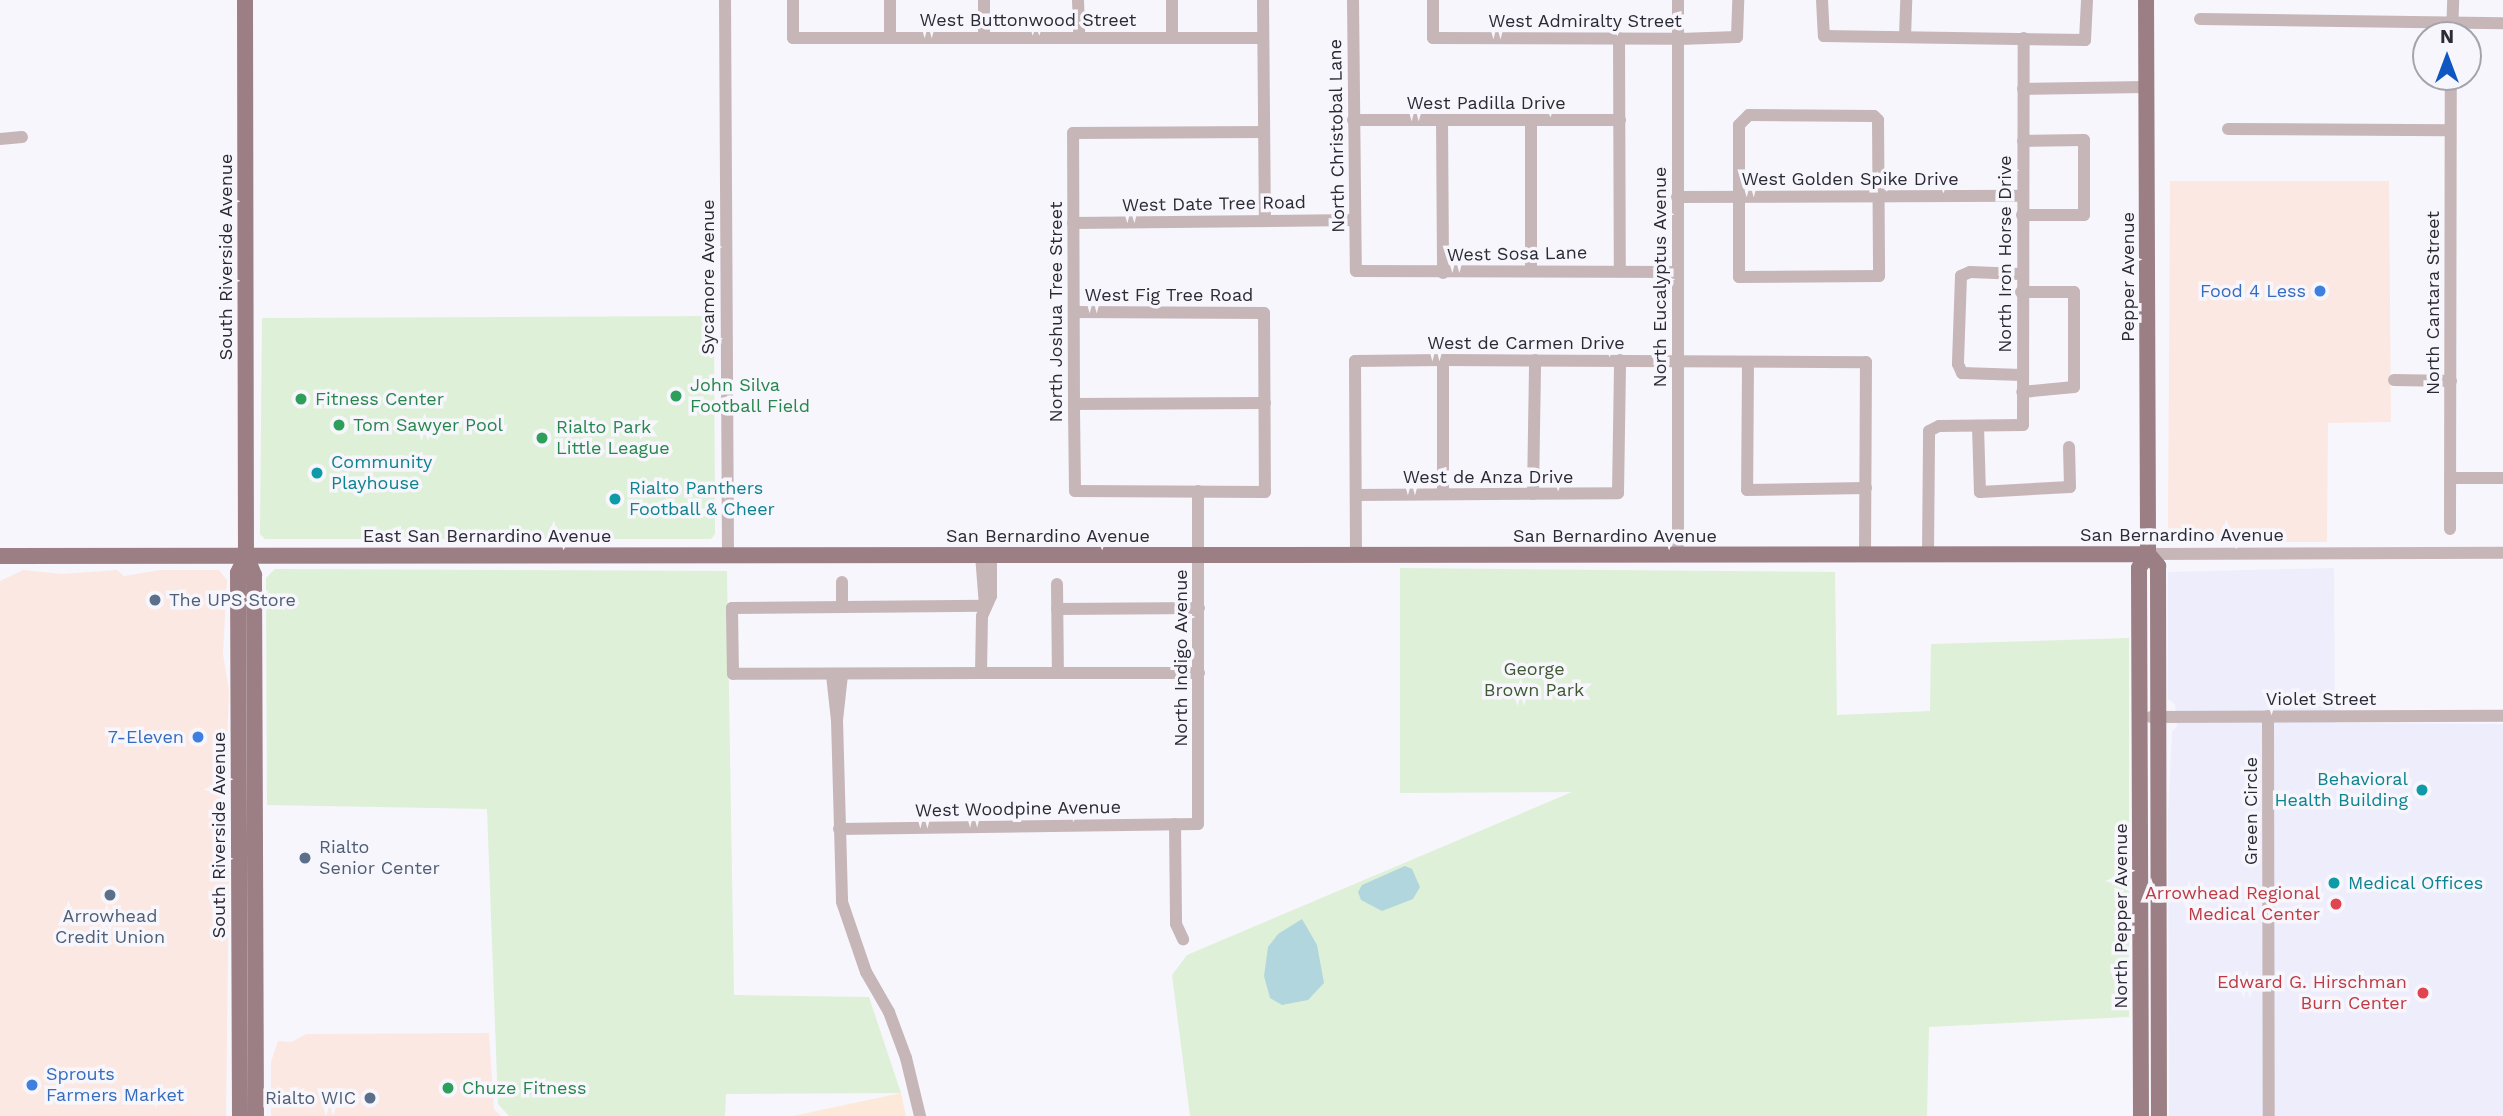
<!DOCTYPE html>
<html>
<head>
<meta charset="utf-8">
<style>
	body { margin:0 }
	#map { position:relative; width:2503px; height:1116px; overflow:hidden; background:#f7f6fc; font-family:"Work Sans",sans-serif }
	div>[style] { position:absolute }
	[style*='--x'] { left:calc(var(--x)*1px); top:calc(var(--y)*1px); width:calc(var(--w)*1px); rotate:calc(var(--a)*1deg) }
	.commercial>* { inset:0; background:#fce8e2 }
	.industrial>* { inset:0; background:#fde9d9; transform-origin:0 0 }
	.built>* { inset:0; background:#eeedfb }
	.green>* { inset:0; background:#def0d7 }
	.water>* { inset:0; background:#b1d6de }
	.minor>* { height:12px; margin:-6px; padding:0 6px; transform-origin:6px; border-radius:6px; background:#c6b6b8 }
	.major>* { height:16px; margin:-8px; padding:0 8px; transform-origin:8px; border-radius:8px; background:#9b7f84 }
	.dots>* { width:19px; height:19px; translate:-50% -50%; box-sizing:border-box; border:4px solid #f7f6fc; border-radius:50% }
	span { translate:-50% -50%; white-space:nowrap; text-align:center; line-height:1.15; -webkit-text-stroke:7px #f7f6fc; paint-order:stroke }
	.street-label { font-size:18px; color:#2b2a35 }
	.shop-label { font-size:18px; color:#366cbe }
	.right { translate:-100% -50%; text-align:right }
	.left { translate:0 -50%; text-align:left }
	.leisure-label { font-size:18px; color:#27864d }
	.culture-label { font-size:18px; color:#0d838f }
	.service-label { font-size:18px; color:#4e5e75 }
	.park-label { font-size:18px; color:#3e5931 }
	.health-label { font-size:18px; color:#be3a42 }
	.north { position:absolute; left:2412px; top:21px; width:70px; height:70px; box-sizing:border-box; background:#f7f6fc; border:2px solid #a5a4ac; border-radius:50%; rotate:0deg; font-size:19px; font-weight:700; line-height:28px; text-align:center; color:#2b2a35 }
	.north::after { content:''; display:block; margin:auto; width:24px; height:32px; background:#0f56c0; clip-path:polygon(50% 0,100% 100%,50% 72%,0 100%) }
</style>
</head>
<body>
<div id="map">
	<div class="commercial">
		<div style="clip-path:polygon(2170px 181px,2389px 181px,2391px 422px,2328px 423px,2327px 542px,2168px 542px)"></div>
		<div style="clip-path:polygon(23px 570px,62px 574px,117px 570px,124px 576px,160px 570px,219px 570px,227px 580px,223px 653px,229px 692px,224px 818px,229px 874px,226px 1116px,0 1116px,0 581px)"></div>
		<div style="clip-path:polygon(489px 1033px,494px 1109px,501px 1116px,271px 1116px,271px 1062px,278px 1041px,292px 1042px,306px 1034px)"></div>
	</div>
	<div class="industrial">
		<div style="left:901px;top:1093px;width:24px;height:176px;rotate:78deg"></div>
	</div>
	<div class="built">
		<div style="clip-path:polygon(2334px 568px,2335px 723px,2503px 724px,2503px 1116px,2169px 1116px,2168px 813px,2172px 732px,2177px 726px,2175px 704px,2168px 699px,2168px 572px)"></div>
	</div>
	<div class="green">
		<div style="clip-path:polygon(714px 316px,715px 534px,711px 539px,265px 539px,260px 534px,262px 318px)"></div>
		<div style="clip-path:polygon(1400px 568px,1835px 572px,1837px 715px,1930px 711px,1931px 644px,2129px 638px,2129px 1017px,1929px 1027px,1927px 1116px,1190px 1116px,1172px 975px,1187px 955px,1572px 792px,1400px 793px)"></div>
		<div style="clip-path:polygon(275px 569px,727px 571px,734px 995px,869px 997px,901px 1093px,726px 1094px,725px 1116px,509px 1116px,498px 1104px,487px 809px,267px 805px,266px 578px)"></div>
	</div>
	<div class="water">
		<div style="clip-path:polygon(1405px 866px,1412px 869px,1420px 887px,1413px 899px,1382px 911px,1361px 900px,1358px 892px,1362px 885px)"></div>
		<div style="clip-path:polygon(1302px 919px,1317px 945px,1324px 983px,1308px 1000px,1282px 1005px,1270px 998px,1264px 976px,1268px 947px,1278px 934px)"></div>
	</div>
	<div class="minor">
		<div style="--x:725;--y:0;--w:554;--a:89.69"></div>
		<div style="--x:793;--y:0;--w:38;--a:90"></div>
		<div style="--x:793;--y:38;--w:470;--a:0"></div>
		<div style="--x:890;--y:0;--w:36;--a:90"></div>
		<div style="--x:984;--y:0;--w:37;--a:90"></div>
		<div style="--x:1078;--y:0;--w:38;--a:88"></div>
		<div style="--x:1172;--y:0;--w:38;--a:90"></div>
		<div style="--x:1263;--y:0;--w:221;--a:89.5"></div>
		<div style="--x:1353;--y:0;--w:271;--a:89.4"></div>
		<div style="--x:1356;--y:271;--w:322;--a:0.2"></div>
		<div style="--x:1433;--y:0;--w:38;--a:90"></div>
		<div style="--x:1433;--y:38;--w:246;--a:0.2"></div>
		<div style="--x:1679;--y:39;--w:58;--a:-2"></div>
		<div style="--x:1737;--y:37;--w:37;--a:-88"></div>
		<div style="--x:1678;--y:0;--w:555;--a:90"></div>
		<div style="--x:1822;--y:0;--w:36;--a:87"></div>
		<div style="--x:1824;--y:36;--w:261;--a:0.9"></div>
		<div style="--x:2085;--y:40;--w:40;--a:-87.1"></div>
		<div style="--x:2200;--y:19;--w:303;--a:0.8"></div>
		<div style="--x:2452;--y:35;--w:35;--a:-88"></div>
		<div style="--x:1905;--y:37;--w:37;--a:-88"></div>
		<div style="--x:1619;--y:38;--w:232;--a:89.8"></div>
		<div style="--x:2023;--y:89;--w:123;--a:-0.9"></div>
		<div style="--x:1749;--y:115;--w:125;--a:0.5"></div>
		<div style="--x:1874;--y:116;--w:6;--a:45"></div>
		<div style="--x:1878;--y:120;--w:156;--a:89.6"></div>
		<div style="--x:1879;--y:276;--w:140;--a:179.6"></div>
		<div style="--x:1739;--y:277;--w:152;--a:-90"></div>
		<div style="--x:1739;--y:125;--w:14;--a:-45"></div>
		<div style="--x:1353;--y:120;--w:267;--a:0"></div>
		<div style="--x:1442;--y:120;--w:153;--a:89.6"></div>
		<div style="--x:2228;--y:129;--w:221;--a:0.3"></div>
		<div style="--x:0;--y:139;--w:22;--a:-5"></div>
		<div style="--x:1677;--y:197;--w:345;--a:-0.2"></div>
		<div style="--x:2022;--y:215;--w:62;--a:0"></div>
		<div style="--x:2084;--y:215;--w:75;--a:-90"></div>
		<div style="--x:2084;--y:140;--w:61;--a:179.1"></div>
		<div style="--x:1073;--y:223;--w:282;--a:-0.6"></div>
		<div style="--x:1531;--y:270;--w:150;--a:-90"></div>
		<div style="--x:2021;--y:274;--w:51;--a:-177.8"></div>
		<div style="--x:1970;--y:272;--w:10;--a:156"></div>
		<div style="--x:1961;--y:276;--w:88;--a:92"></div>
		<div style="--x:1958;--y:364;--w:10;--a:66"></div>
		<div style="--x:1962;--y:373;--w:60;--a:1.9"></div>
		<div style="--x:2021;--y:292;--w:53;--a:0"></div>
		<div style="--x:2074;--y:292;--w:95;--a:90"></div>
		<div style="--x:2074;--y:387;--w:52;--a:174.5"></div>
		<div style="--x:1074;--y:312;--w:190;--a:0.3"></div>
		<div style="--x:1264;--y:313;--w:179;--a:89.7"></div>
		<div style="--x:1265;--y:492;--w:190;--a:-179.7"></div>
		<div style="--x:1075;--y:491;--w:87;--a:-90.7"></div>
		<div style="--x:1074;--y:404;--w:271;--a:-90.2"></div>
		<div style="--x:1073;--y:133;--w:191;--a:-0.3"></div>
		<div style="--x:1443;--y:360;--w:134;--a:90"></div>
		<div style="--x:1748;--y:362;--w:128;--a:90.4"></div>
		<div style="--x:1747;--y:490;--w:119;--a:-1"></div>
		<div style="--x:2394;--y:380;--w:57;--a:1"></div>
		<div style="--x:1074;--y:404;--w:191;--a:-0.3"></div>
		<div style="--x:1978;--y:426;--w:66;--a:88.3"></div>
		<div style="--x:1980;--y:492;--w:90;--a:-3.2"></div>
		<div style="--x:2070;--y:487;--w:40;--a:-91.4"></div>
		<div style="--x:2451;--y:478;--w:52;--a:0"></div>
		<div style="--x:1533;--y:494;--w:134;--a:-89.1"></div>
		<div style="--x:1357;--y:495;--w:261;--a:-0.4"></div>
		<div style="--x:1618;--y:493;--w:133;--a:-89.1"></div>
		<div style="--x:2450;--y:529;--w:452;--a:-89.9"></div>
		<div style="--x:1928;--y:554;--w:123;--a:-89.5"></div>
		<div style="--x:1929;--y:431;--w:11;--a:-27"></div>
		<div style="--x:1939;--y:426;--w:84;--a:-0.7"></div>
		<div style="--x:2023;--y:425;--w:387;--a:-89.9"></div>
		<div style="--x:2148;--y:554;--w:355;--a:-0.2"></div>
		<div style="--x:981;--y:555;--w:51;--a:85.5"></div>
		<div style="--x:991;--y:555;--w:41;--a:90"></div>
		<div style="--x:991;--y:596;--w:22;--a:114"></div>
		<div style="--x:982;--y:616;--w:57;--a:91"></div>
		<div style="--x:981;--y:673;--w:218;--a:0"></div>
		<div style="--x:1356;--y:555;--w:194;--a:-90.3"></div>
		<div style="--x:1355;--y:361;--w:88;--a:-0.7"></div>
		<div style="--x:1443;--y:360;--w:423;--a:0.3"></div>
		<div style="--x:1866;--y:362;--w:193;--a:90.3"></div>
		<div style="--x:842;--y:582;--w:25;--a:90"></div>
		<div style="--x:1057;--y:584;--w:89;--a:89.4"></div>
		<div style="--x:1057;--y:609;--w:142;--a:-0.4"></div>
		<div style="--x:981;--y:673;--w:248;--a:179.8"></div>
		<div style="--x:733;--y:674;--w:66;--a:-90.9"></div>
		<div style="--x:732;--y:608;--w:253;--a:-0.5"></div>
		<div style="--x:832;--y:675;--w:45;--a:83.7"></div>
		<div style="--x:837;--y:720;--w:45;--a:-83.7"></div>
		<div style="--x:2268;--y:716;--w:400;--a:89.9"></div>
		<div style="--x:2151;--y:717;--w:352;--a:-0.2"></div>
		<div style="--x:837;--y:720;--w:182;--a:88.4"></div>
		<div style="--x:842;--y:902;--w:74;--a:71.1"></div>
		<div style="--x:866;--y:972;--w:46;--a:60.1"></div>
		<div style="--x:889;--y:1012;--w:49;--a:69.7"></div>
		<div style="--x:906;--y:1058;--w:60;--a:76.4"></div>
		<div style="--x:1175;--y:824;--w:100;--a:89.4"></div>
		<div style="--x:1176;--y:924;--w:17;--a:65"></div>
		<div style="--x:839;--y:829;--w:359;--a:-0.8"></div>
		<div style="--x:1198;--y:824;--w:333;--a:-90"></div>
	</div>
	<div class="major">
		<div style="--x:245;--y:0;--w:556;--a:89.9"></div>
		<div style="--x:246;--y:556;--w:21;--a:67"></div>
		<div style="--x:254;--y:575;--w:541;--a:89.79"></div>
		<div style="--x:2148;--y:554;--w:16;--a:50"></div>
		<div style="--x:2158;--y:566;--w:550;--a:89.9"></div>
		<div style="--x:0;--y:556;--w:2148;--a:-0.05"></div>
		<div style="--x:240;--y:1116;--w:543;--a:-90.21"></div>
		<div style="--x:238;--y:573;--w:19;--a:-65"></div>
		<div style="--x:2141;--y:1116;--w:548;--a:-90.21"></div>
		<div style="--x:2139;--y:568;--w:17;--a:-57"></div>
		<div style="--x:2148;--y:554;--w:14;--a:-90"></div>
		<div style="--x:2148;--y:540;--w:540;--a:-90.21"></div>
	</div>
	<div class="dots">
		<div style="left:2320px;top:291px;background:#3f7fe0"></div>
		<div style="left:676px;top:396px;background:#2e9e5b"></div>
		<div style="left:301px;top:399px;background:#2e9e5b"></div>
		<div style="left:339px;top:425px;background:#2e9e5b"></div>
		<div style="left:542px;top:438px;background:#2e9e5b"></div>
		<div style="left:317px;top:473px;background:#0f9aa8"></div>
		<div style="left:615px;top:499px;background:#0f9aa8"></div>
		<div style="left:155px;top:600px;background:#5c6f8a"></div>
		<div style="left:198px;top:737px;background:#3f7fe0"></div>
		<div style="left:2422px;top:790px;background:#0f9aa8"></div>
		<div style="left:305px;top:858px;background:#5c6f8a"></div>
		<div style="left:2334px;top:883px;background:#0f9aa8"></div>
		<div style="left:110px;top:895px;background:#5c6f8a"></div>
		<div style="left:2336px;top:904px;background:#e0444e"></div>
		<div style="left:2423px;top:993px;background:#e0444e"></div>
		<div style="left:32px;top:1085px;background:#3f7fe0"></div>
		<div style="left:448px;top:1088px;background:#2e9e5b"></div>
		<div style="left:370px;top:1098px;background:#5c6f8a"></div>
	</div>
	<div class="street-label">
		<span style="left:1028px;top:20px">West Buttonwood Street</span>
		<span style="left:1585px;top:21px">West Admiralty Street</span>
		<span style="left:1486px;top:103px">West Padilla Drive</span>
		<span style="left:1337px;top:136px;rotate:-91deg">North Christobal Lane</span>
		<span style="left:1850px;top:179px">West Golden Spike Drive</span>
		<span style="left:1214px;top:204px;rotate:-1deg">West Date Tree Road</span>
		<span style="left:1517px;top:254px;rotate:-1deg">West Sosa Lane</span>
		<span style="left:2005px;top:254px;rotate:-90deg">North Iron Horse Drive</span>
		<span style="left:226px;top:257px;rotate:-90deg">South Riverside Avenue</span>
		<span style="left:708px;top:277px;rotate:-90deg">Sycamore Avenue</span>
		<span style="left:1660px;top:277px;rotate:-90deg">North Eucalyptus Avenue</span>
		<span style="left:2128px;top:277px;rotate:-90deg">Pepper Avenue</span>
		<span style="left:1169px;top:295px">West Fig Tree Road</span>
		<span style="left:2433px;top:303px;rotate:-90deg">North Cantara Street</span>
		<span style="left:1056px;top:312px;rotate:-90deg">North Joshua Tree Street</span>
		<span style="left:1526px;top:343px">West de Carmen Drive</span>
		<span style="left:1488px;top:477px">West de Anza Drive</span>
		<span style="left:2182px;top:535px">San Bernardino Avenue</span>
		<span style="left:487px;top:536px">East San Bernardino Avenue</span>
		<span style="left:1048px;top:536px">San Bernardino Avenue</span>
		<span style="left:1615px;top:536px">San Bernardino Avenue</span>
		<span style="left:1181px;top:658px;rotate:-90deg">North Indigo Avenue</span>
		<span style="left:2321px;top:699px">Violet Street</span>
		<span style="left:1018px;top:809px;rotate:-1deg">West Woodpine Avenue</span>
		<span style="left:2251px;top:811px;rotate:-90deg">Green Circle</span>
		<span style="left:219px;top:835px;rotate:-90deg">South Riverside Avenue</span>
		<span style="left:2121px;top:916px;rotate:-90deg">North Pepper Avenue</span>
	</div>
	<div class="shop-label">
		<span class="right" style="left:2306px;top:291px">Food 4 Less</span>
		<span class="right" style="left:184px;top:737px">7-Eleven</span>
		<span class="left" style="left:46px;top:1085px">Sprouts<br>Farmers Market</span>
	</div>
	<div class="leisure-label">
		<span class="left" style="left:690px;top:396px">John Silva<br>Football Field</span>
		<span class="left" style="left:315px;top:399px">Fitness Center</span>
		<span class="left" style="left:353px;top:425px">Tom Sawyer Pool</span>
		<span class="left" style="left:556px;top:438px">Rialto Park<br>Little League</span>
		<span class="left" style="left:462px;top:1088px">Chuze Fitness</span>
	</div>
	<div class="culture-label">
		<span class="left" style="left:331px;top:473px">Community<br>Playhouse</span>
		<span class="left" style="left:629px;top:499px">Rialto Panthers<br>Football &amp; Cheer</span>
		<span class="right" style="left:2408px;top:790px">Behavioral<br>Health Building</span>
		<span class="left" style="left:2348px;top:883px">Medical Offices</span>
	</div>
	<div class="service-label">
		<span class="left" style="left:169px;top:600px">The UPS Store</span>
		<span class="left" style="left:319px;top:858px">Rialto<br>Senior Center</span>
		<span style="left:110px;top:927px">Arrowhead<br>Credit Union</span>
		<span class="right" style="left:356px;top:1098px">Rialto WIC</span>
	</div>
	<div class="park-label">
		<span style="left:1534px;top:680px">George<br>Brown Park</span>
	</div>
	<div class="health-label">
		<span class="right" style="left:2320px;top:904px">Arrowhead Regional<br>Medical Center</span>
		<span class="right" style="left:2407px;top:993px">Edward G. Hirschman<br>Burn Center</span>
	</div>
	<div class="north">N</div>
</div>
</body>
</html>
